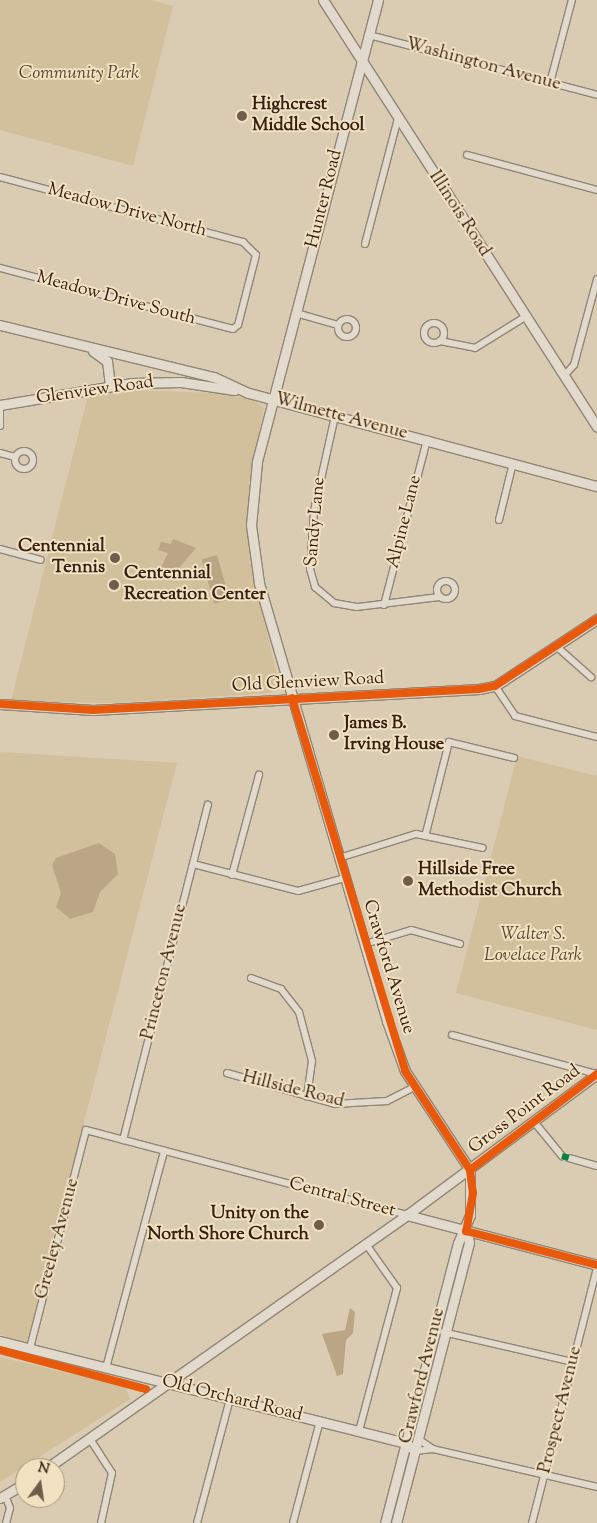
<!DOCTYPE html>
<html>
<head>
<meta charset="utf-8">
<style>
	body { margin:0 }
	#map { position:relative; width:597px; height:1523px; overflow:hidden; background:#daccb2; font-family:"Sorts Mill Goudy",serif }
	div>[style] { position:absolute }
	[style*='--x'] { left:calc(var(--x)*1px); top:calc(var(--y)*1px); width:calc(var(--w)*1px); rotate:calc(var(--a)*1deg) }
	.green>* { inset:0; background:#d2bf9b }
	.water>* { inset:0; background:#baa684; transform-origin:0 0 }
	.roads { filter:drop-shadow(1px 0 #908676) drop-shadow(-1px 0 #908676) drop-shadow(0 1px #908676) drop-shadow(0 -1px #908676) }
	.street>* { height:6px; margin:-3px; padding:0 3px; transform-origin:3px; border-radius:3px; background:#e1dacd }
	.street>.ring { margin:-3px; padding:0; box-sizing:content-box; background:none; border:6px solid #e1dacd; border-radius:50% }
	.secondary>* { height:9px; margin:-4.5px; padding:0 4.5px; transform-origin:4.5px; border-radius:4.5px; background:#e1dacd }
	.quiet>* { height:6px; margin-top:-3px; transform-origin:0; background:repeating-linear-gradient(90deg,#00873e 0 12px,transparent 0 18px) }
	.cycleway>* { height:8px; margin:-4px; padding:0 4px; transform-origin:4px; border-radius:4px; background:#e8590c }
	.dots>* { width:14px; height:14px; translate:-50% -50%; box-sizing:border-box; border:2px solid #f2e2c2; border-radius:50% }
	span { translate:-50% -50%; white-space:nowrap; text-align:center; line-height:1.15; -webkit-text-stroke:4px #f2e2c2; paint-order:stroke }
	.street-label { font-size:18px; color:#351f13 }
	.park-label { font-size:18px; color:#5b4430; font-style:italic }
	.poi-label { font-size:18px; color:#351f13; font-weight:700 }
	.left { translate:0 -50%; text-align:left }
	.right { translate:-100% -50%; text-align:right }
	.north { position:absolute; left:15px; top:1458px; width:50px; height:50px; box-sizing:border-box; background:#f2e2c2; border:1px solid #a6947c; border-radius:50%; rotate:14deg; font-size:14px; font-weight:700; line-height:20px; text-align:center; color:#351f13 }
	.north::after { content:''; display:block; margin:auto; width:18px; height:22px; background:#6f5c4b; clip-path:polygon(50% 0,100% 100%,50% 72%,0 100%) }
</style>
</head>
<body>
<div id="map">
	<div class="green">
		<div style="clip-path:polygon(0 0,151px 0,173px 6px,133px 166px,0 130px)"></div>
		<div style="clip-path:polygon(136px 390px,216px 393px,252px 399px,264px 408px,249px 483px,248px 533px,250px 561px,280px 687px,270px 693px,115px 703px,11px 701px,88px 395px)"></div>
		<div style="clip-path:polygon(0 752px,177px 763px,27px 1342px,0 1335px)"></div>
		<div style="clip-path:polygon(517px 756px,597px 776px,597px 1030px,456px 993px)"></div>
		<div style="clip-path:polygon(0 1357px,125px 1387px,130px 1399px,0 1482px)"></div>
	</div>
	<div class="water">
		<div style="clip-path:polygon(173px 539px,196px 548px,178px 569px,159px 572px,168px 553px,158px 550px,161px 542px,171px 544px)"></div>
		<div style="left:217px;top:555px;width:46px;height:16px;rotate:74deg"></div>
		<div style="clip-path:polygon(99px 843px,115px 854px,118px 874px,100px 892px,93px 912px,70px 919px,56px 907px,61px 893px,52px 865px,56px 858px)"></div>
		<div style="clip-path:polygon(350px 1308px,355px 1312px,353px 1333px,346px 1340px,343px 1374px,337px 1376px,322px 1334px,345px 1330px)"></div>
	</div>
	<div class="roads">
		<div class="street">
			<div style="--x:369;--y:35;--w:236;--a:14.7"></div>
			<div style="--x:550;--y:83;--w:86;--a:-75.2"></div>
			<div style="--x:467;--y:155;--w:135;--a:15.1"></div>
			<div style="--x:0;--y:177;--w:252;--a:15"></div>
			<div style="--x:243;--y:242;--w:18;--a:45"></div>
			<div style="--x:256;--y:255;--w:72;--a:104.4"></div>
			<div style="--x:238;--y:325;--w:6;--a:141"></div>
			<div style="--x:233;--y:329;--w:241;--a:-165.3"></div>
			<div style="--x:365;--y:244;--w:130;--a:-75.3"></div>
			<div style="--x:296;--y:313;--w:44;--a:15.9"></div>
			<div class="ring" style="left:338px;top:319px;width:12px;height:12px"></div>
			<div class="ring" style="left:424px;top:323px;width:14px;height:14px"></div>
			<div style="--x:440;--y:341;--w:36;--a:11"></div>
			<div style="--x:475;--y:348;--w:59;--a:-31.8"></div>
			<div style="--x:564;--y:376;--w:15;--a:-48"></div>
			<div style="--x:574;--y:365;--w:89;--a:-75"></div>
			<div style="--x:0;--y:405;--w:21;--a:90"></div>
			<div style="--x:335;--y:416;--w:97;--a:102.5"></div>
			<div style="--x:314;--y:511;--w:58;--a:93.9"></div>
			<div style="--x:310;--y:569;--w:19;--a:74"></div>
			<div style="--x:315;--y:587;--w:25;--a:40"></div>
			<div style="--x:334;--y:603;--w:23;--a:10"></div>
			<div style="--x:357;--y:607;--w:84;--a:-6.9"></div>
			<div class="ring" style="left:15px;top:451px;width:12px;height:12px"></div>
			<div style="--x:0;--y:453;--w:16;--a:15"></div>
			<div style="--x:499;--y:520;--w:59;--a:-76.2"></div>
			<div style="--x:0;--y:549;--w:42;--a:15"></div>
			<div class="ring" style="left:437px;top:581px;width:12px;height:12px"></div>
			<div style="--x:384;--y:605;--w:171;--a:-75.4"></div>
			<div style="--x:556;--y:646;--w:47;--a:41.5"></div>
			<div style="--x:495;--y:686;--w:36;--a:56"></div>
			<div style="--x:515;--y:716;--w:85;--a:14.4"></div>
			<div style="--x:426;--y:833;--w:94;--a:-75.8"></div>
			<div style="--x:449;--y:742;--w:67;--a:13.8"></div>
			<div style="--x:339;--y:858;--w:81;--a:-17.3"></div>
			<div style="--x:416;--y:834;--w:68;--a:11.8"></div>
			<div style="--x:193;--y:864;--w:108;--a:14.4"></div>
			<div style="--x:298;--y:891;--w:49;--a:-15.5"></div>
			<div style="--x:232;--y:875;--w:104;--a:-74.9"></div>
			<div style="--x:365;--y:944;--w:48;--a:-16.9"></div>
			<div style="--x:411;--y:930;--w:51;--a:15.9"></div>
			<div style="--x:251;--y:978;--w:32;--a:20"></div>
			<div style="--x:281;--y:989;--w:29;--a:52"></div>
			<div style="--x:299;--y:1012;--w:51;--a:75.1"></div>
			<div style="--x:312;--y:1061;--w:36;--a:98"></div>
			<div style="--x:452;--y:1035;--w:150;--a:15.1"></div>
			<div style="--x:227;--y:1073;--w:112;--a:16"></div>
			<div style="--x:335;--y:1104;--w:52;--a:-3.3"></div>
			<div style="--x:387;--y:1101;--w:31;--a:-27"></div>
			<div style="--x:535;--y:1123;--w:43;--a:50.7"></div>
			<div style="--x:123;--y:1140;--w:346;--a:-75.8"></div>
			<div style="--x:569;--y:1158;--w:29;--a:16"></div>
			<div style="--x:443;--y:1332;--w:133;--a:13"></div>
			<div style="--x:30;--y:1348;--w:225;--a:-75.6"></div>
			<div style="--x:86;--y:1130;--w:332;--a:14.8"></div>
			<div style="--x:106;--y:1368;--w:225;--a:-75"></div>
			<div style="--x:359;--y:1431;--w:148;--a:-75.1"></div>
			<div style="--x:397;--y:1288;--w:54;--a:-125.2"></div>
			<div style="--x:90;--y:1439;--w:40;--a:57.1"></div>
			<div style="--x:112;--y:1473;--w:51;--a:102.4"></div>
			<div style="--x:418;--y:1439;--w:18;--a:34"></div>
			<div style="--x:415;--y:1451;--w:18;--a:-6"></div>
			<div style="--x:433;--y:1449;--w:168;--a:13"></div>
			<div style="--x:5;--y:1495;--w:14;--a:69"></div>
			<div style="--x:10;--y:1508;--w:16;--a:105"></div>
			<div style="--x:197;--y:1523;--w:128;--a:-75.1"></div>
			<div style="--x:293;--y:1523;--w:106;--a:-75.2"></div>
			<div style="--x:532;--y:1523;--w:263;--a:-75.7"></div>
		</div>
		<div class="secondary">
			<div style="--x:323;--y:0;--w:507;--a:57.31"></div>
			<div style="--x:378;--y:0;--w:478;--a:104.7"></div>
			<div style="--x:257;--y:462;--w:63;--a:95.4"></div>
			<div style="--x:251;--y:525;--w:59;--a:82.1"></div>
			<div style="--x:259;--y:583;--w:456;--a:73.7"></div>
			<div style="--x:387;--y:1021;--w:53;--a:70.2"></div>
			<div style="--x:405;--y:1071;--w:118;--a:56.7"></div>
			<div style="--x:470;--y:1170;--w:45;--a:90"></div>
			<div style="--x:470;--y:1215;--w:30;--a:113"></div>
			<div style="--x:458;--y:1243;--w:289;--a:104.6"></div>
			<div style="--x:0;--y:325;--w:220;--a:13.7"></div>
			<div style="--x:214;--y:377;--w:38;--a:25"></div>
			<div style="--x:249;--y:393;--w:360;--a:15"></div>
			<div style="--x:93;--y:351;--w:17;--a:36"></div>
			<div style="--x:107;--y:361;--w:24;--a:83"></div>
			<div style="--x:0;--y:405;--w:134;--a:-9.5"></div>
			<div style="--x:132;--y:383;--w:49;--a:-1.2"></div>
			<div style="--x:181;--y:382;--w:54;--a:8.6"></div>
			<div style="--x:0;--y:704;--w:93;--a:3.7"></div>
			<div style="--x:93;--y:710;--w:387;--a:-3.1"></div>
			<div style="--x:479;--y:689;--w:16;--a:-11"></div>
			<div style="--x:495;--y:686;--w:122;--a:-33.3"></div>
			<div style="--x:407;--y:1215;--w:196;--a:14.7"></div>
			<div style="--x:0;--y:1341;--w:419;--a:14.1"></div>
			<div style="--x:406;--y:1443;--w:12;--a:42"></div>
			<div style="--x:47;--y:1468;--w:440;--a:-35.1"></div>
			<div style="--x:407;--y:1215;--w:237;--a:-36.6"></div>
			<div style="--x:0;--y:1498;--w:29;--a:-31"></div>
			<div style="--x:396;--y:1523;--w:290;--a:-75.4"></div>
			<div style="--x:469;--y:1242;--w:11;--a:-105"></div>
		</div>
	</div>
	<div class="quiet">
		<div style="--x:562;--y:1156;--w:7;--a:16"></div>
	</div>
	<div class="cycleway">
		<div style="--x:292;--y:698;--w:390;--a:73.1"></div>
		<div style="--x:405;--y:1071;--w:118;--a:56.7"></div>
		<div style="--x:470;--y:1170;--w:23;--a:83"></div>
		<div style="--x:473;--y:1193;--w:39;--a:100"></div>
		<div style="--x:466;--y:1231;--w:135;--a:14.5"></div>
		<div style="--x:0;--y:704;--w:93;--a:3.7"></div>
		<div style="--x:93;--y:710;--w:387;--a:-3.1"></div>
		<div style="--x:479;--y:689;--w:16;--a:-11"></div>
		<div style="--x:495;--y:686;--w:122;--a:-33.3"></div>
		<div style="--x:470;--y:1170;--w:159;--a:-37.1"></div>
		<div style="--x:0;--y:1350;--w:151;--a:15"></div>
	</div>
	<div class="dots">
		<div style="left:242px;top:116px;background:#6f5c4b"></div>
		<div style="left:115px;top:558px;background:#6f5c4b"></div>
		<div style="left:114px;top:585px;background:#6f5c4b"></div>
		<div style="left:334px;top:735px;background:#6f5c4b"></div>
		<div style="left:408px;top:881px;background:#6f5c4b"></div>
		<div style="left:319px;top:1225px;background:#6f5c4b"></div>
	</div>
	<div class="street-label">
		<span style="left:483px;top:65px;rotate:15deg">Washington Avenue</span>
		<span style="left:325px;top:199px;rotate:-76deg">Hunter Road</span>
		<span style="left:127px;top:211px;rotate:15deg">Meadow Drive North</span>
		<span style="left:459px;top:214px;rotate:57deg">Illinois Road</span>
		<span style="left:116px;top:299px;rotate:15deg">Meadow Drive South</span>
		<span style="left:95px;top:391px;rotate:-8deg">Glenview Road</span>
		<span style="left:341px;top:417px;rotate:15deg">Wilmette Avenue</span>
		<span style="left:316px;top:522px;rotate:-85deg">Sandy Lane</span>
		<span style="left:405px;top:522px;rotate:-76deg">Alpine Lane</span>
		<span style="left:308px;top:683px;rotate:-3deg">Old Glenview Road</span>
		<span style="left:388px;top:967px;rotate:73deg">Crawford Avenue</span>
		<span style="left:165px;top:972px;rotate:-76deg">Princeton Avenue</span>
		<span style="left:293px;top:1090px;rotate:14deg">Hillside Road</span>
		<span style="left:525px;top:1110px;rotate:-37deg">Gross Point Road</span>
		<span style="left:342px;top:1198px;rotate:15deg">Central Street</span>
		<span style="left:58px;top:1239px;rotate:-75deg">Greeley Avenue</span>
		<span style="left:423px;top:1376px;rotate:-76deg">Crawford Avenue</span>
		<span style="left:232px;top:1399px;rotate:14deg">Old Orchard Road</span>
		<span style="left:561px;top:1410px;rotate:-76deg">Prospect Avenue</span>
	</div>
	<div class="park-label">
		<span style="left:79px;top:74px">Community Park</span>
		<span style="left:533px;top:946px">Walter S.<br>Lovelace Park</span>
	</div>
	<div class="poi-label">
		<span class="left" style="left:252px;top:116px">Highcrest<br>Middle School</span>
		<span class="right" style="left:105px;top:558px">Centennial<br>Tennis</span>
		<span class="left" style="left:124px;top:585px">Centennial<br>Recreation Center</span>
		<span class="left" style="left:344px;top:735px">James B.<br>Irving House</span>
		<span class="left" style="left:418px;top:881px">Hillside Free<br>Methodist Church</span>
		<span class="right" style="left:309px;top:1225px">Unity on the<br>North Shore Church</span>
	</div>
	<div class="north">N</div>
</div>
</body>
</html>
